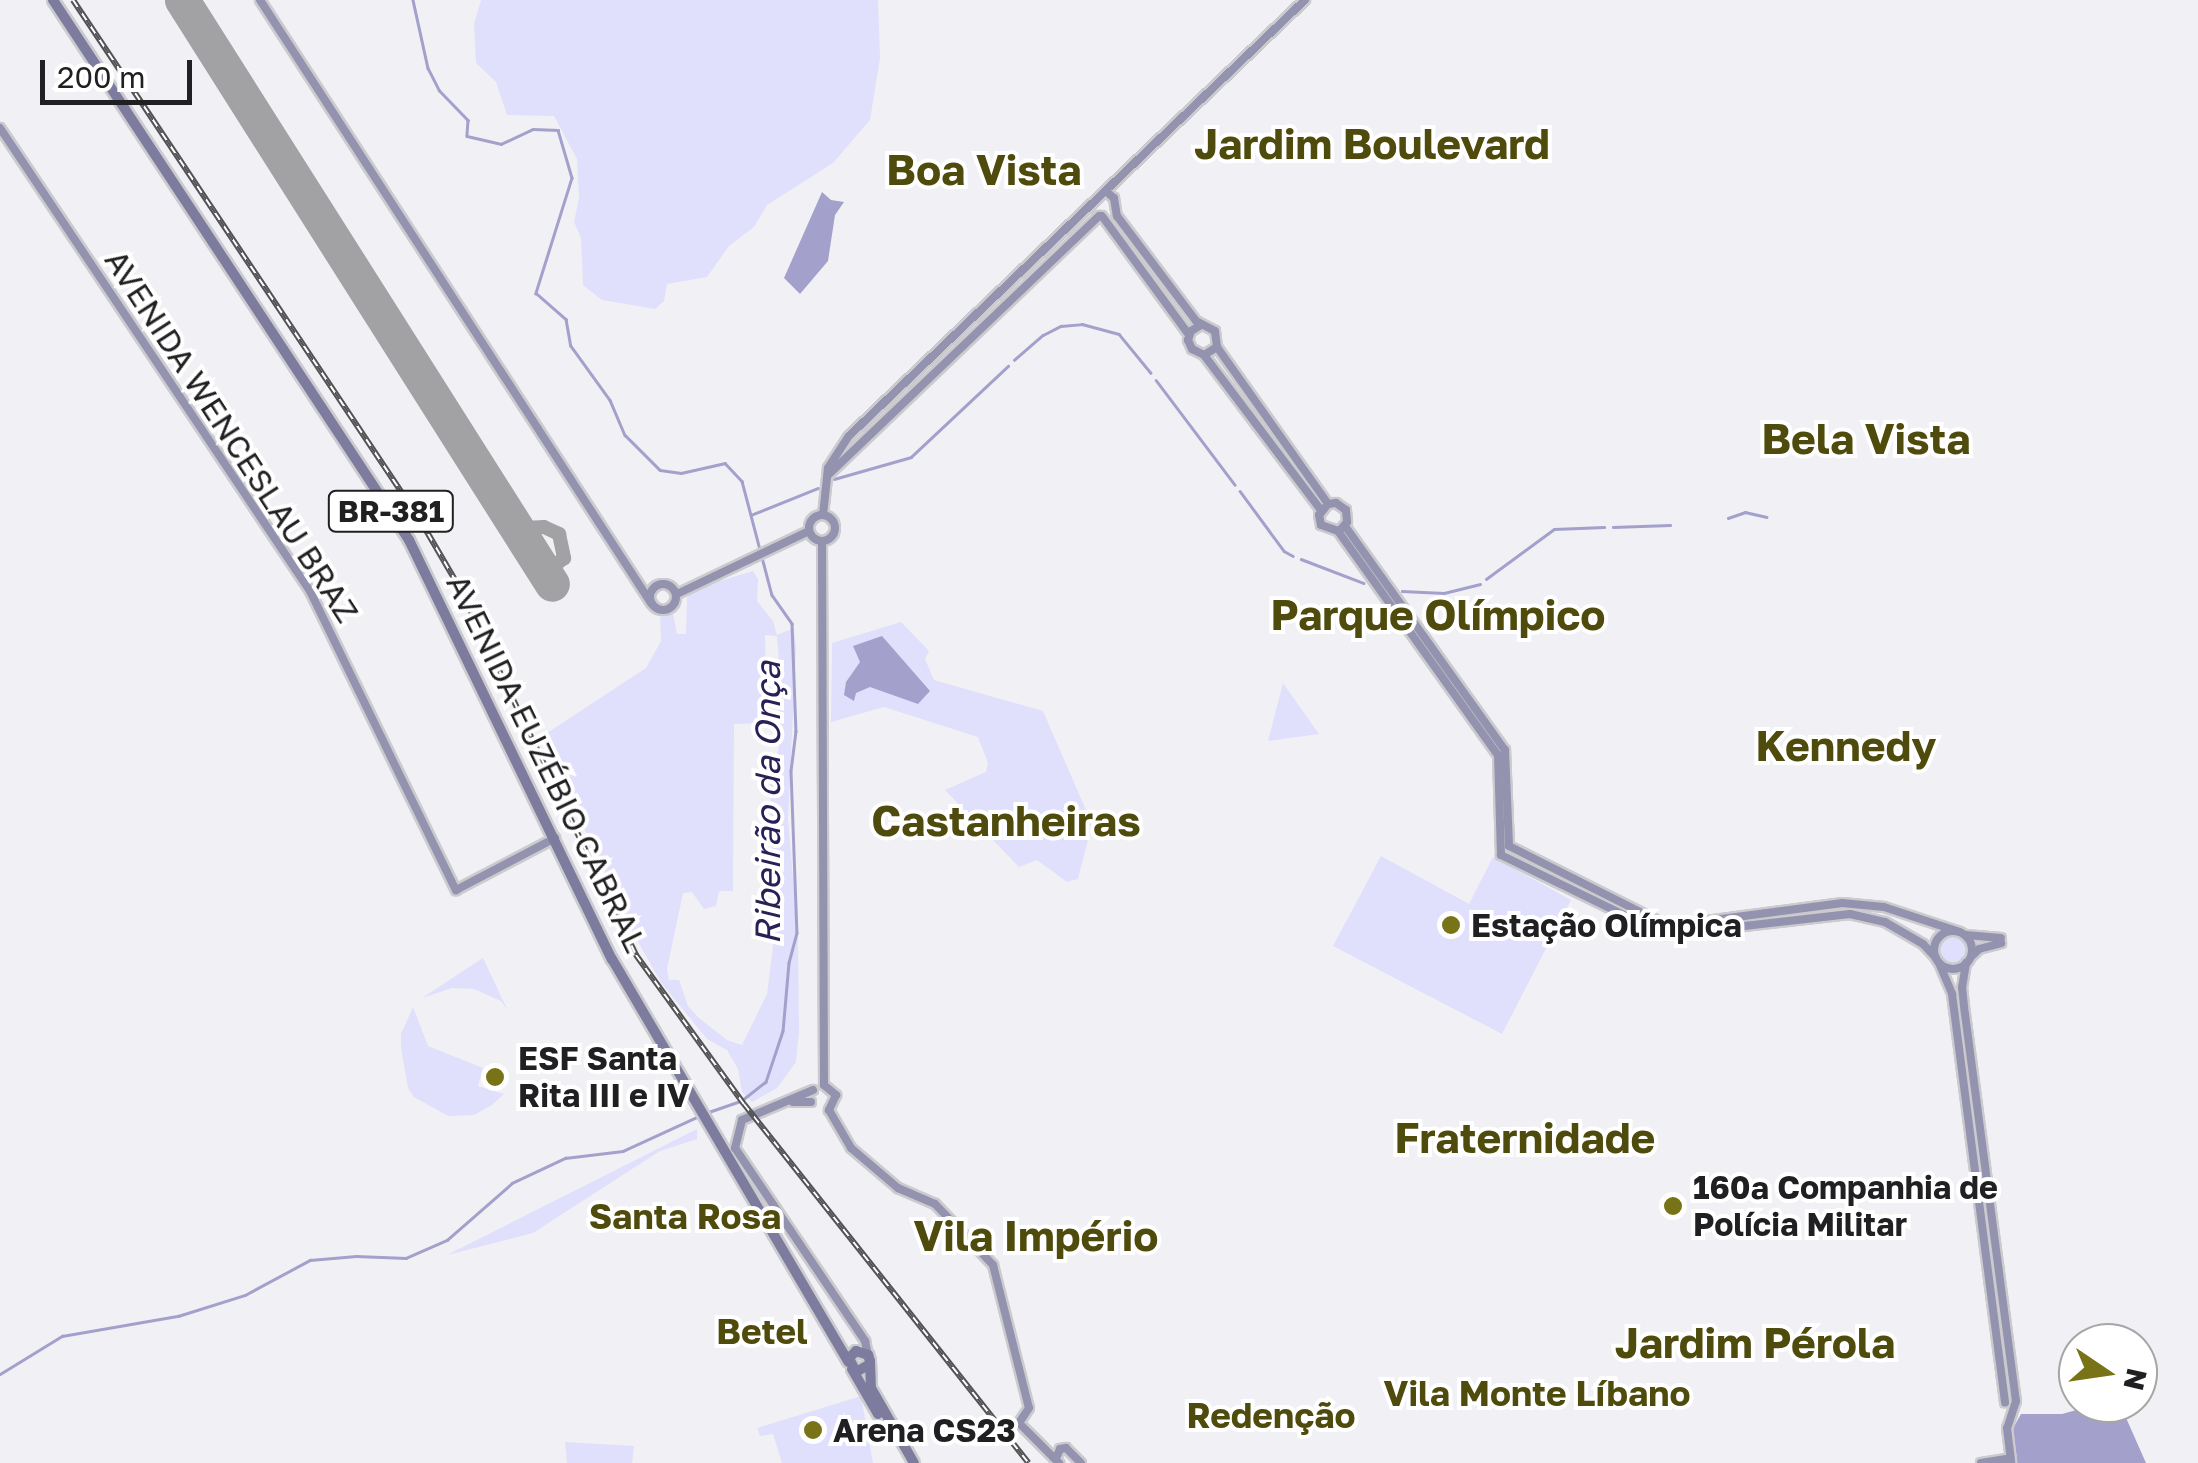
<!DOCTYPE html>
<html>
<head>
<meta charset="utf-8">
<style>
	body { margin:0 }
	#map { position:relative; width:2198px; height:1463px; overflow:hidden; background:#f1f1f5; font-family:"Golos Text",sans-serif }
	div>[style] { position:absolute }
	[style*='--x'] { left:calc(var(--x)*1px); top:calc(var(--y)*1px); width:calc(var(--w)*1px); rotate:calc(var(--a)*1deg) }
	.green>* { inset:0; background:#e0dffc }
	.round { border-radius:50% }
	.water>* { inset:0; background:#a3a1cc }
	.stream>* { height:2.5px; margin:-1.25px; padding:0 1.25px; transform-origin:1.25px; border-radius:1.25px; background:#a3a1cc }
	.taxiway>* { height:14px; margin:-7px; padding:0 7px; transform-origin:7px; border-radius:7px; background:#a2a2a5 }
	.runway>* { height:35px; margin:-17.5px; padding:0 17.5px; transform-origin:17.5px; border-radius:17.5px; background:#a2a2a5 }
	.roads { filter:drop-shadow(2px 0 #cbcbcf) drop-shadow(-2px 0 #cbcbcf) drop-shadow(0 2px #cbcbcf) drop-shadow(0 -2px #cbcbcf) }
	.secondary>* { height:8px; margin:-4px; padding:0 4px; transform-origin:4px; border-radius:4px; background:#9392af }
	.secondary>.ring { margin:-4px; padding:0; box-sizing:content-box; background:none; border:8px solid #9392af; border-radius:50% }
	.primary>* { height:10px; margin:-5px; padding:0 5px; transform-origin:5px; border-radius:5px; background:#7d7c9f }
	.rail>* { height:6px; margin-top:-3px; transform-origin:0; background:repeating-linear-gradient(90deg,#fff 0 8px,#525255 0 16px); box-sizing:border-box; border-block:2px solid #525255 }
	.dots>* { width:28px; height:28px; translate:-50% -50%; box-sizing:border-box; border:5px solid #fff; border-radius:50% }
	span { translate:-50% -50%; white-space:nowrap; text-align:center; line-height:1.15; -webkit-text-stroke:8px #fff; paint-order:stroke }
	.shield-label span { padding:2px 8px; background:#fff; border:2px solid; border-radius:8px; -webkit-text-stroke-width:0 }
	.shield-label { font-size:30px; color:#202022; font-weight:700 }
	.street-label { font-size:32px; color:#202022 }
	.poi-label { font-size:32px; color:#202022; font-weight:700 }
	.left { translate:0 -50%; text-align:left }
	.water-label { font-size:35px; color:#292055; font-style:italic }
	.neighbourhood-label { font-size:35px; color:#4e4b0c; font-weight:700 }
	.district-label { font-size:42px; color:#4e4b0c; font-weight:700 }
	.north { position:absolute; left:2058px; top:1323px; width:100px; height:100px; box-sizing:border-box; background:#fff; border:2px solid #a6a6a7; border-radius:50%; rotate:103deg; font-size:28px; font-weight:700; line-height:40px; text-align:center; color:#202022 }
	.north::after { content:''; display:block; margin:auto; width:35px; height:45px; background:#777316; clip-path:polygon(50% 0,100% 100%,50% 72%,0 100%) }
	.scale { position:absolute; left:40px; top:60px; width:152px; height:45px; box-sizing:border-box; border:5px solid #202022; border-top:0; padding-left:12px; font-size:30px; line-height:35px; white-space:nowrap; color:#202022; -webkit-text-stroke:8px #fff; paint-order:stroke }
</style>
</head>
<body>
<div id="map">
	<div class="green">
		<div style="clip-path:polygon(481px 0,878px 0,880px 58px,870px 120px,833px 163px,767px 205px,754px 227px,729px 246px,707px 277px,667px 284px,664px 301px,655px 309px,602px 300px,583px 285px,581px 238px,574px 222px,579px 198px,577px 159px,554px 116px,507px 115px,496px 82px,476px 63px,474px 24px)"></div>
		<div style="clip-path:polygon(evenodd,753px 571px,758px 579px,757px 601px,773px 621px,777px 635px,794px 628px,796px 649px,788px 818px,798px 939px,799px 1032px,796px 1062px,777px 1088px,752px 1102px,742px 1092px,738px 1069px,727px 1050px,707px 1039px,662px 984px,632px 931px,541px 737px,646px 668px,661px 641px,660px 612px,673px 613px,677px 634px,686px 634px,687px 597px,700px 587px,753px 571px,765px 635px,777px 636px,779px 662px,779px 746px,770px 786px,774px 938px,767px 994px,742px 1045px,727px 1040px,699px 1018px,688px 1006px,679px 980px,669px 980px,667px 969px,683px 893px,692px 892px,704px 909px,716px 906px,719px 891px,733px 891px,734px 724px,767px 723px,765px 635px)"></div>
		<div style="clip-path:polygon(901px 622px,929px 651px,925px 659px,934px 680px,1043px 711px,1092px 824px,1078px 879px,1067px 882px,1037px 860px,1019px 867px,945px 790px,986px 772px,988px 763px,978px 737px,884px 707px,831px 722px,832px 643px)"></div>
		<div style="clip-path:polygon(1283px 683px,1319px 734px,1268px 741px)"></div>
		<div style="clip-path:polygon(1381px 856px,1469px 904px,1493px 857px,1571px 900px,1502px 1034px,1333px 946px)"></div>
		<div class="round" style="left:1937px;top:933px;width:32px;height:32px"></div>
		<div style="clip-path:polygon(483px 958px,508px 1011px,501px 1001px,474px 989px,452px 988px,422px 998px)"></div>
		<div style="clip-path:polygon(413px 1007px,428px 1046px,483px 1068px,478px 1086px,504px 1094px,492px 1105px,474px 1115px,448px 1116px,414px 1097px,408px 1088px,401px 1048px,401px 1034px)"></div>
		<div style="clip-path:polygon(697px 1129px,697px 1139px,660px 1151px,533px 1233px,447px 1255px)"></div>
		<div style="clip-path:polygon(861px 1396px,873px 1463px,782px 1463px,773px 1434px,760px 1436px,757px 1428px)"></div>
		<div style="clip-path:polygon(565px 1442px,634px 1446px,632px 1463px,567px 1463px)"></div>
	</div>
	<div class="water">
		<div style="clip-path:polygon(822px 192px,831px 200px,844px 202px,835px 215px,828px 261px,800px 294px,784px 278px)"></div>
		<div style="clip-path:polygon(882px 636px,930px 691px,918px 704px,870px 687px,856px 693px,854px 701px,844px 695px,846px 682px,860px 662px,853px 646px)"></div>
		<div style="clip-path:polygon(2102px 1403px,2123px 1411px,2146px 1463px,2015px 1463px,2012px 1430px,2021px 1414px,2062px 1414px)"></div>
	</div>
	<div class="stream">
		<div style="--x:413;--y:0;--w:70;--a:77.6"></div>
		<div style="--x:428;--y:68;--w:25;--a:63"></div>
		<div style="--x:439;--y:90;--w:42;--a:46"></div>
		<div style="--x:468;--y:120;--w:16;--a:94"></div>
		<div style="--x:467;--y:136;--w:35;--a:13"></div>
		<div style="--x:501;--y:144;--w:35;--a:-25"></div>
		<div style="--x:533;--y:129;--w:25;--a:2"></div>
		<div style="--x:558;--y:130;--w:50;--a:73.7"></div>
		<div style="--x:572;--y:178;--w:121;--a:107.4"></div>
		<div style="--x:536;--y:293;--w:40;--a:41"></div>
		<div style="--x:566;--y:319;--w:27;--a:80"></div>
		<div style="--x:571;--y:346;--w:67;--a:54.2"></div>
		<div style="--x:610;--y:400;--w:38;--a:67"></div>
		<div style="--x:625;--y:435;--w:49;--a:45"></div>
		<div style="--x:660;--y:470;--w:21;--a:8"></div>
		<div style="--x:681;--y:473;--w:45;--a:-12.8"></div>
		<div style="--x:725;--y:463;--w:25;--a:47"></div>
		<div style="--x:742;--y:481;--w:118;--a:75.3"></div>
		<div style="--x:772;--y:595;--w:35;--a:55"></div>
		<div style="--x:792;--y:624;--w:107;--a:87.9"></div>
		<div style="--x:796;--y:731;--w:40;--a:97.1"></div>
		<div style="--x:791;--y:771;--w:162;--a:87.9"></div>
		<div style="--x:797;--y:933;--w:31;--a:105"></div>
		<div style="--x:789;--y:963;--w:68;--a:95"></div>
		<div style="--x:783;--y:1031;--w:54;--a:108.4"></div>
		<div style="--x:766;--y:1082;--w:31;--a:142"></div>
		<div style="--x:742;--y:1101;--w:37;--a:161"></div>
		<div style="--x:1014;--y:360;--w:38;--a:-41"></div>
		<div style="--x:1043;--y:335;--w:20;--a:-27"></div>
		<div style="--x:1061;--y:326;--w:21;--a:-5"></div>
		<div style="--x:1082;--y:324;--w:38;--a:15"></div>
		<div style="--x:1119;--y:334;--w:50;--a:50.6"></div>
		<div style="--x:1156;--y:380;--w:131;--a:53"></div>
		<div style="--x:834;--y:479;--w:80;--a:-15.9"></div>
		<div style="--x:911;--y:457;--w:133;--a:-43.2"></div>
		<div style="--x:1240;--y:491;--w:74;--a:53.7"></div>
		<div style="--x:1284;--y:551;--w:10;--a:29"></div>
		<div style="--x:751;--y:515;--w:72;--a:-21.9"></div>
		<div style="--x:1728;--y:518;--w:18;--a:-19"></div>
		<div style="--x:1745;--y:512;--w:22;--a:13"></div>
		<div style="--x:1613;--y:527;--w:57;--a:-2"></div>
		<div style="--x:1301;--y:559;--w:67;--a:20.9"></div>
		<div style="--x:1486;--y:579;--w:84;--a:-36.3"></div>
		<div style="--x:1554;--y:529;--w:50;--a:-2.3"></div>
		<div style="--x:1402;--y:591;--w:42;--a:2.7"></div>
		<div style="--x:1444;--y:593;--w:37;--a:-14"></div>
		<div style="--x:0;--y:1374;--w:73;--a:-31.5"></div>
		<div style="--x:62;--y:1336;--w:118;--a:-9.8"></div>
		<div style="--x:178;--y:1316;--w:70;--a:-17.4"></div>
		<div style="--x:245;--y:1295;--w:74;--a:-28.3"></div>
		<div style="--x:310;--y:1260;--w:46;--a:-5"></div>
		<div style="--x:356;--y:1256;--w:50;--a:2.3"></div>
		<div style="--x:406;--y:1258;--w:45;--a:-23.7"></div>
		<div style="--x:447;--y:1240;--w:86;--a:-41.2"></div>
		<div style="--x:512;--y:1183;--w:59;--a:-25.3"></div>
		<div style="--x:565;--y:1158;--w:58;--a:-6.9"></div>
		<div style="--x:623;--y:1151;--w:84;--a:-24.7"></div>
	</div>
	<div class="taxiway">
		<div style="--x:511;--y:520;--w:16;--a:30"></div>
		<div style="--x:525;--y:528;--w:19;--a:-3"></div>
		<div style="--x:544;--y:527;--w:17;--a:25"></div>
		<div style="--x:559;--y:534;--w:25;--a:78"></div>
		<div style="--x:564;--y:558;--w:24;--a:142"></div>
	</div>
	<div class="runway">
		<div style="--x:182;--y:0;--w:691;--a:57.64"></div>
	</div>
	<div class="roads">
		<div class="secondary">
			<div style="--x:260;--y:0;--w:719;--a:57.04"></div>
			<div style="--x:0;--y:128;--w:557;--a:56.2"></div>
			<div style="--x:310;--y:591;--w:333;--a:64"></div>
			<div style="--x:456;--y:890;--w:112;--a:-27.7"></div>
			<div style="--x:1107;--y:192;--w:9;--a:41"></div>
			<div style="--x:1114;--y:198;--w:18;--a:81"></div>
			<div style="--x:1117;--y:216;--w:131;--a:53"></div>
			<div style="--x:1196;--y:321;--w:21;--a:28"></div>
			<div style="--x:1215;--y:331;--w:16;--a:83"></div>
			<div style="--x:1217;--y:347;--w:15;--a:148"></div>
			<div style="--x:1204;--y:355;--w:13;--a:-153"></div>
			<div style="--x:1192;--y:349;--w:10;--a:-114"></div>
			<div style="--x:1188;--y:340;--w:9;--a:-72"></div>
			<div style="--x:1191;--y:331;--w:12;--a:-31"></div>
			<div style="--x:1102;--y:216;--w:147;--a:53.8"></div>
			<div style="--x:1217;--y:347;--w:192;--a:54.7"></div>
			<div style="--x:1328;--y:504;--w:8;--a:-7"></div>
			<div style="--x:1336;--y:503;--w:12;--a:35"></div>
			<div style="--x:1346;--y:510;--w:12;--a:85"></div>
			<div style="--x:1347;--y:522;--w:9;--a:131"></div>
			<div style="--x:1204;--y:355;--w:194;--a:53"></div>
			<div style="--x:828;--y:475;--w:375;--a:-43.7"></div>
			<div style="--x:1328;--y:504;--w:14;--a:129"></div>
			<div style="--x:1319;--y:515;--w:10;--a:79"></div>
			<div style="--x:1321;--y:525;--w:18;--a:19"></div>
			<div style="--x:1338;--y:531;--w:275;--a:54.5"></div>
			<div style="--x:1498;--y:755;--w:100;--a:88.3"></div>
			<div style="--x:1501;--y:855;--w:182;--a:26"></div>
			<div style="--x:1665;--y:935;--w:186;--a:-6.5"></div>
			<div style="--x:1850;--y:914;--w:36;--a:13"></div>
			<div style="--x:1885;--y:922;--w:44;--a:30.1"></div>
			<div style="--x:1923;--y:944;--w:19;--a:47"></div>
			<div class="ring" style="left:809px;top:515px;width:18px;height:18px"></div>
			<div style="--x:823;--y:515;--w:47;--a:-83.9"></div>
			<div style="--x:828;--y:468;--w:38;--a:-57"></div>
			<div style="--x:849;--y:436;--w:631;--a:-43.72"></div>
			<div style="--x:1345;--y:526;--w:275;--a:54.5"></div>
			<div style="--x:1505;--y:750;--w:96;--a:87.6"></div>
			<div style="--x:1509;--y:846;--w:178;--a:26.7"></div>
			<div style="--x:1668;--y:926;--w:176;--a:-7.5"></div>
			<div style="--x:1842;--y:903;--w:42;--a:5.4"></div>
			<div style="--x:1884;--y:907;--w:80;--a:18.2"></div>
			<div style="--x:822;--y:541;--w:544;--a:89.79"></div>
			<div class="ring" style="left:650px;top:584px;width:18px;height:18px"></div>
			<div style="--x:677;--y:594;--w:146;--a:-25.5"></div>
			<div class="ring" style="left:1934px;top:931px;width:30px;height:30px"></div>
			<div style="--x:1966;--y:935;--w:35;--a:5"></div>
			<div style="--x:1973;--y:955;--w:8;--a:-45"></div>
			<div style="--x:1979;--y:949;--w:23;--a:-15"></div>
			<div style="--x:1939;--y:963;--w:34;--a:67"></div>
			<div style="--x:1952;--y:994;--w:412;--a:82.6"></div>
			<div style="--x:1966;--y:963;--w:24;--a:99"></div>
			<div style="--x:1962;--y:987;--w:27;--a:84"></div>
			<div style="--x:1965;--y:1014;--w:390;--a:82.5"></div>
			<div style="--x:2016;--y:1401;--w:28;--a:108"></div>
			<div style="--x:2007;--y:1428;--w:35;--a:83"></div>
			<div style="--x:824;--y:1085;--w:16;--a:40"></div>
			<div style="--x:836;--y:1095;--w:17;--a:115"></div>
			<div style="--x:813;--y:1090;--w:77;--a:157.1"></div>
			<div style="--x:742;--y:1120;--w:29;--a:104"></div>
			<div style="--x:735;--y:1148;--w:233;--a:56"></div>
			<div style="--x:865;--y:1341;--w:14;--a:78"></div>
			<div style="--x:793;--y:1102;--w:18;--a:0"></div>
			<div style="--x:829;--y:1110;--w:44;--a:59.9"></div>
			<div style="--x:851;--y:1148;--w:62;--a:40.4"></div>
			<div style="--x:898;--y:1188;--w:40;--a:23.4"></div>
			<div style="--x:935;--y:1204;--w:84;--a:46.4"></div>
			<div style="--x:993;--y:1265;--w:147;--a:75.9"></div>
			<div style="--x:1029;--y:1408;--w:18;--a:124"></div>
			<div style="--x:1019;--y:1423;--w:57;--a:45"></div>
			<div style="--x:1056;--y:1458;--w:10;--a:-66"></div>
			<div style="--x:1060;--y:1449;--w:6;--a:-9"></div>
			<div style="--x:1066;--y:1448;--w:21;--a:45"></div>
			<div style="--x:1981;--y:1463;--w:30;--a:-9"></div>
		</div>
		<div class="primary">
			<div style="--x:53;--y:0;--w:647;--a:56.6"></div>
			<div style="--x:409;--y:540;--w:466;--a:64.2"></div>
			<div style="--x:612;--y:959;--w:467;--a:59.6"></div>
			<div style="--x:870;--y:1364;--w:16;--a:150"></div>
			<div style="--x:856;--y:1372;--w:16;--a:-117"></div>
			<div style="--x:849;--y:1358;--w:10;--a:-45"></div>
			<div style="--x:856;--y:1351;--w:13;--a:18"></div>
			<div style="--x:868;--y:1355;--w:6;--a:72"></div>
			<div style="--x:870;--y:1361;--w:27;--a:88"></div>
			<div style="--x:871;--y:1388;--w:86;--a:60.2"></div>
			<div style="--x:852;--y:1369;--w:52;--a:60"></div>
		</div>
	</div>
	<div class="rail">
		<div style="--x:73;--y:0;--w:625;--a:56.28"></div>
		<div style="--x:420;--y:520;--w:75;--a:59.7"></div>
		<div style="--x:458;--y:585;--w:411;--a:64.3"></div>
		<div style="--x:636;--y:955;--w:184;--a:54.1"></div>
		<div style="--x:744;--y:1104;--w:458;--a:51.6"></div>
	</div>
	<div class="dots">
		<div style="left:1451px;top:925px;background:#777316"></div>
		<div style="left:495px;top:1077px;background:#777316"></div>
		<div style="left:1673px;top:1206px;background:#777316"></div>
		<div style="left:813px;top:1430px;background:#777316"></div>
	</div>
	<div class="shield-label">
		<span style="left:391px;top:511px">BR-381</span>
	</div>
	<div class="street-label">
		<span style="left:232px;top:436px;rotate:57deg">AVENIDA WENCESLAU BRAZ</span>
		<span style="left:547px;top:763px;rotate:64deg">AVENIDA EUZÉBIO CABRAL</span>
	</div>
	<div class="poi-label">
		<span class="left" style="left:1471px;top:925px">Estação Olímpica</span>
		<span class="left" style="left:518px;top:1077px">ESF Santa<br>Rita III e IV</span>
		<span class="left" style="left:1693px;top:1206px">160ª Companhia de<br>Polícia Militar</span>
		<span class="left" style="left:833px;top:1430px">Arena CS23</span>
	</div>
	<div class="water-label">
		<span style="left:767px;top:803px;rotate:-90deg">Ribeirão da Onça</span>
	</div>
	<div class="neighbourhood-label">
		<span style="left:685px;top:1216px">Santa Rosa</span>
		<span style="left:762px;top:1331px">Betel</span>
		<span style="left:1537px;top:1393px">Vila Monte Líbano</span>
		<span style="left:1271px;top:1415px">Redenção</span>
	</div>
	<div class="district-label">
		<span style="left:1372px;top:143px">Jardim Boulevard</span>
		<span style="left:984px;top:169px">Boa Vista</span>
		<span style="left:1866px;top:438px">Bela Vista</span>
		<span style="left:1438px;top:614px">Parque Olímpico</span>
		<span style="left:1846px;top:745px">Kennedy</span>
		<span style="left:1006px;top:820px">Castanheiras</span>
		<span style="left:1525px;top:1137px">Fraternidade</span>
		<span style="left:1036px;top:1235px">Vila Império</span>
		<span style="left:1755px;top:1342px">Jardim Pérola</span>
	</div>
	<div class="north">N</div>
	<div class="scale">200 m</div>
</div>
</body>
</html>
